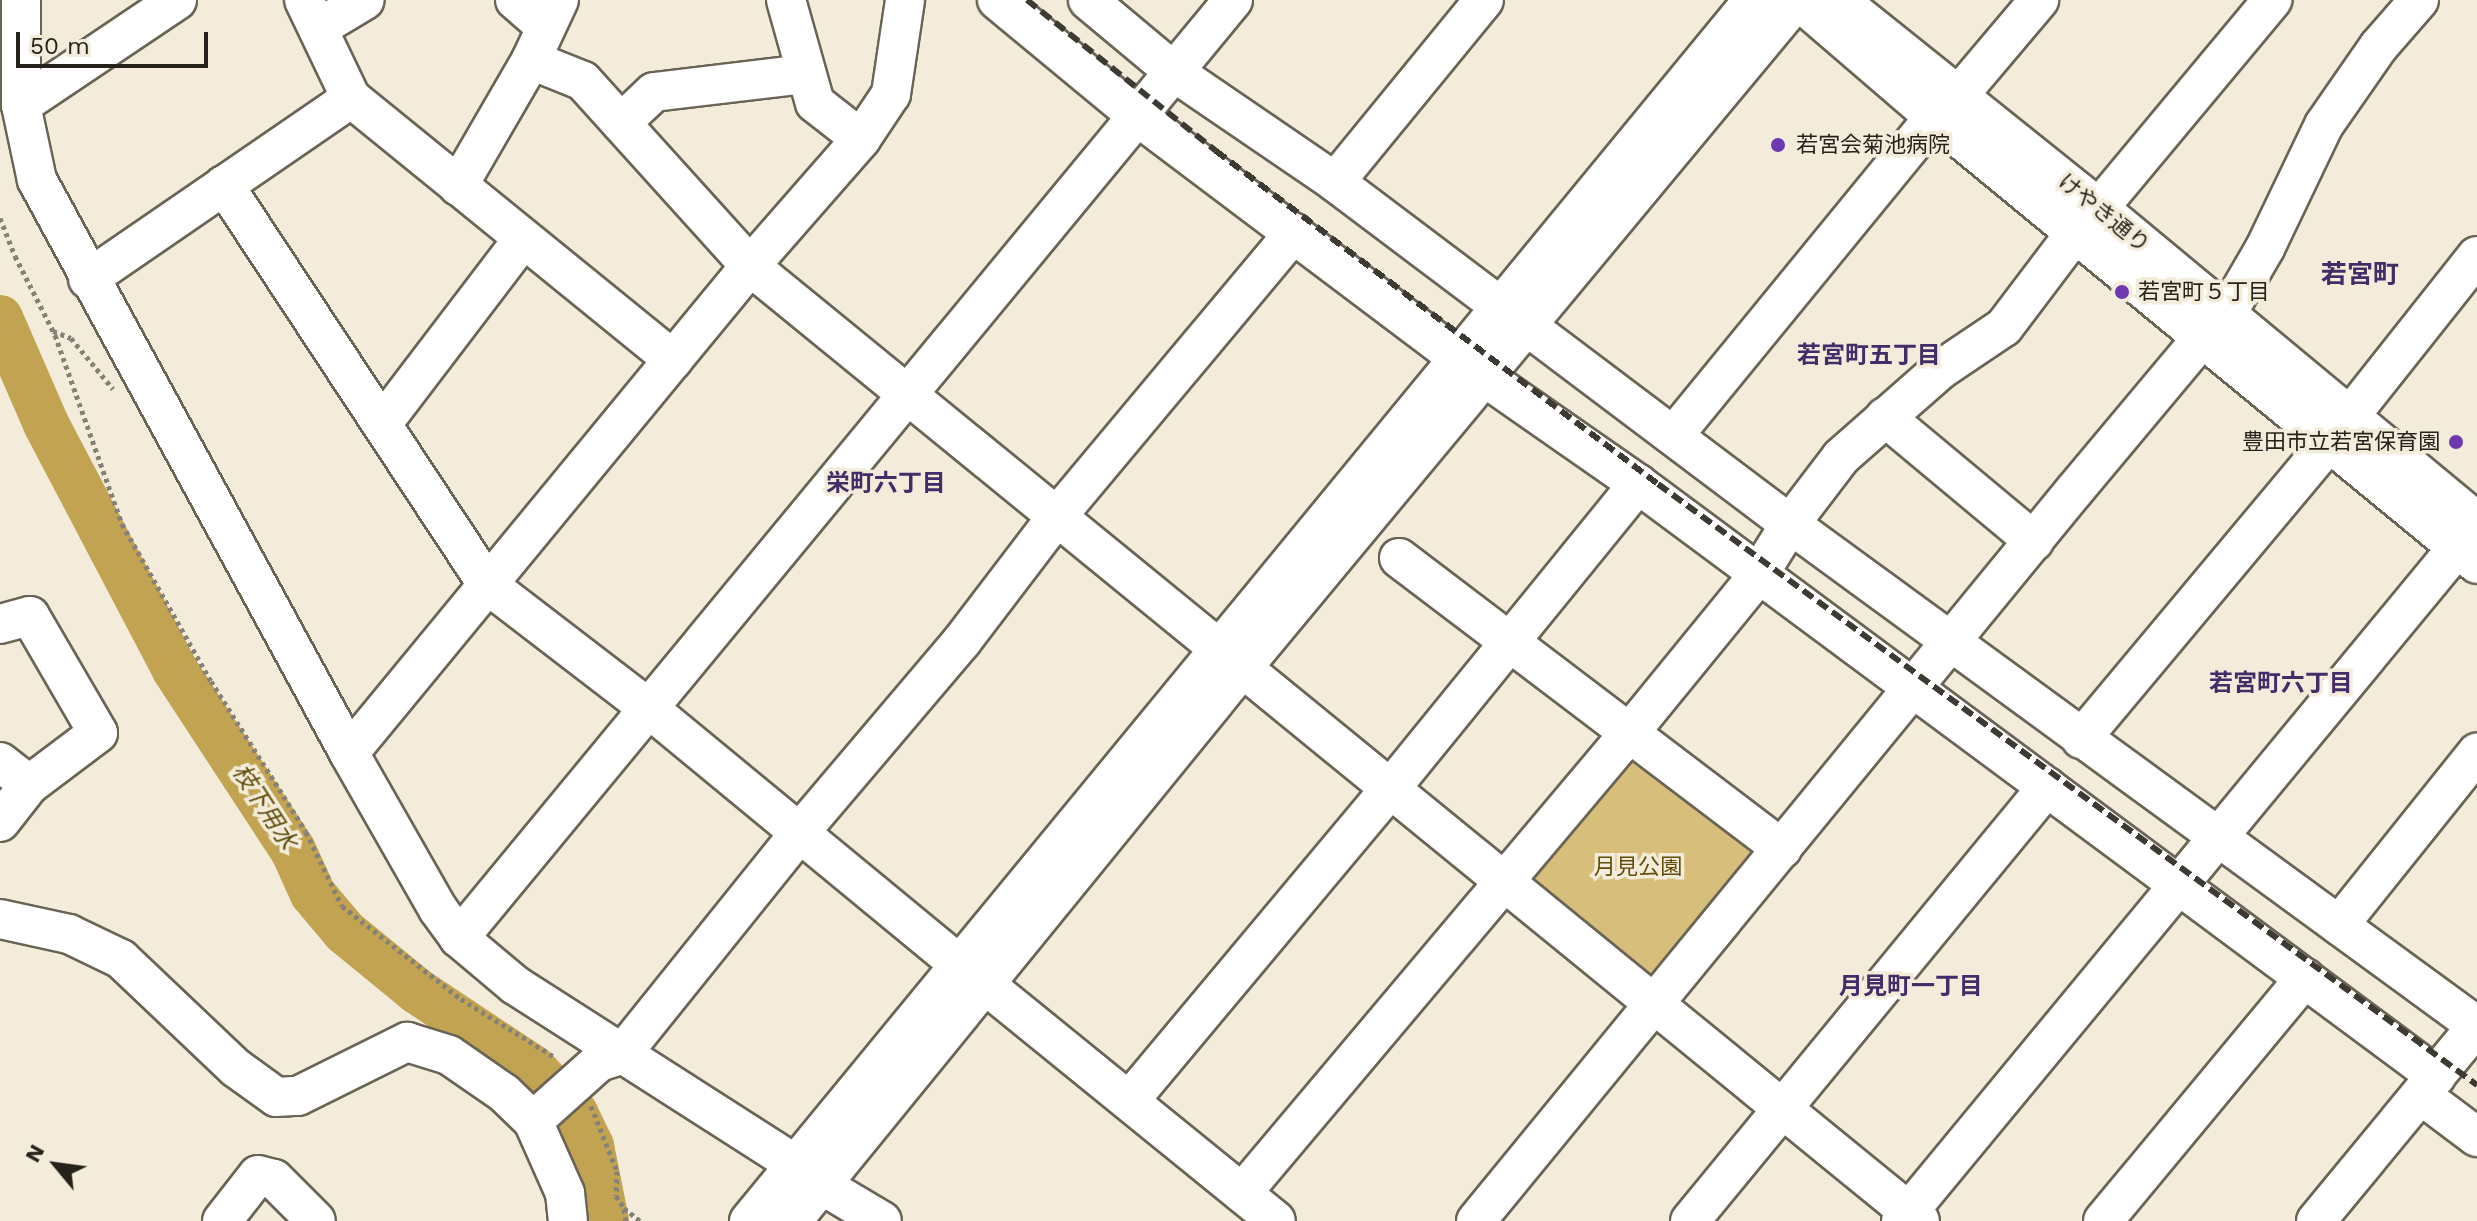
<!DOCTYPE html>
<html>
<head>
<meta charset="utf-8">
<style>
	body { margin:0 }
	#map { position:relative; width:2477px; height:1221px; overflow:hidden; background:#f3ecdb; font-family:"Work Sans","Noto Sans JP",sans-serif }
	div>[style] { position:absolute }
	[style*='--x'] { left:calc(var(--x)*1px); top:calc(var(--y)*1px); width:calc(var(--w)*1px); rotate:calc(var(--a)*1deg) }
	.green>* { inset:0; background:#d8be7b }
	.river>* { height:46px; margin:-23px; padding:0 23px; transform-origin:23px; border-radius:23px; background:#c2a351 }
	.path>* { height:5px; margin-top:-2.5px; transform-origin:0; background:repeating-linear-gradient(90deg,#868176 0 4px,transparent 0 8px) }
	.roads { filter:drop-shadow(2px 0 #6a6456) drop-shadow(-2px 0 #6a6456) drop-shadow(0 2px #6a6456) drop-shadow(0 -2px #6a6456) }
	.minor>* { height:38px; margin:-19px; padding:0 19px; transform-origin:19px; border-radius:19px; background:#fff }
	.rail>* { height:6px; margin-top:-3px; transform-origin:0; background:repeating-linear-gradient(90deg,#3d3a33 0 12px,transparent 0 18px) }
	.dots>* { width:22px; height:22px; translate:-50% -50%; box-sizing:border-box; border:4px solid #f3ecdb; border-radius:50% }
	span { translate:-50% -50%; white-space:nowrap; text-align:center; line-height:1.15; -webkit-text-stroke:7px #f3ecdb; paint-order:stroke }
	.poi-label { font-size:22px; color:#25221c }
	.left { translate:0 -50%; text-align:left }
	.right { translate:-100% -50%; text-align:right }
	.street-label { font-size:22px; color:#25221c }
	.park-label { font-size:22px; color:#614c0a }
	.neighbourhood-label { font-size:24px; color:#432c67; font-weight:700 }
	.water-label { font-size:24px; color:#614c0a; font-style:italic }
	.quarter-label { font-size:26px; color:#432c67; font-weight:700 }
	.north { position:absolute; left:16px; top:1125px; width:80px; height:80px; -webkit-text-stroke:6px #f3ecdb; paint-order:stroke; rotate:299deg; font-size:22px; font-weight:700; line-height:32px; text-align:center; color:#25221c }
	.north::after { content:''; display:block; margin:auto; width:28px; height:36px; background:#25221c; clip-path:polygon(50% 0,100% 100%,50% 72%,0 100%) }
	.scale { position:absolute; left:16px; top:32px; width:192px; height:36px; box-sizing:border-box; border:4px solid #25221c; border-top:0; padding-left:10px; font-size:24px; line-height:28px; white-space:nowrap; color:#25221c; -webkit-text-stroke:6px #f3ecdb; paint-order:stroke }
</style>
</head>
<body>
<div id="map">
	<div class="green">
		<div style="clip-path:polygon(1630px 741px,1759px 842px,1660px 975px,1645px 979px,1523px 881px)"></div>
	</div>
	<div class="river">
		<div style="--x:0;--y:318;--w:116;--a:66.5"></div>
		<div style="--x:46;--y:424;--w:278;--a:62.3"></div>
		<div style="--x:175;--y:670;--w:215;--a:56.8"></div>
		<div style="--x:293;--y:850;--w:48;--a:65.6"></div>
		<div style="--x:313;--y:894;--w:50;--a:49.9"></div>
		<div style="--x:345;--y:932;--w:93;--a:39.3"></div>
		<div style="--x:417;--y:991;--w:139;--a:33.6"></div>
		<div style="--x:533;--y:1068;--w:62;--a:47"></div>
		<div style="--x:575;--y:1113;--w:37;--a:64"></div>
		<div style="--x:591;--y:1146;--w:76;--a:78.7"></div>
	</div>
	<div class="path">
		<div style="--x:0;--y:218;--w:41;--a:68.5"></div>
		<div style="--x:15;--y:256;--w:89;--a:63.1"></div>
		<div style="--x:55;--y:335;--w:201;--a:70.5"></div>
		<div style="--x:122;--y:524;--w:180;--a:60.5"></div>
		<div style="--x:211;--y:681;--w:178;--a:57.8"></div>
		<div style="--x:306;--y:832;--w:82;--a:64.1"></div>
		<div style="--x:342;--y:906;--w:151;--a:38"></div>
		<div style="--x:461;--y:999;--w:112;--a:31.8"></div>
		<div style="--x:53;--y:331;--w:19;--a:21"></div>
		<div style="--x:71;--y:338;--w:66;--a:50.5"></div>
		<div style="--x:591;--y:1106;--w:70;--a:68.2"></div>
		<div style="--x:617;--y:1171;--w:25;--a:92"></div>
		<div style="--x:616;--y:1196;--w:14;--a:56"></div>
		<div style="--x:624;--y:1208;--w:21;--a:39"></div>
		<div style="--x:624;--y:1209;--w:12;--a:81"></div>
	</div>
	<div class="roads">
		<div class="minor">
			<div style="--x:21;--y:0;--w:105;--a:90"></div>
			<div style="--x:21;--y:105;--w:77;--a:78"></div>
			<div style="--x:37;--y:180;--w:652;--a:61.43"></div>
			<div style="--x:349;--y:753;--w:180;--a:60.3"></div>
			<div style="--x:438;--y:909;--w:36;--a:54"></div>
			<div style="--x:459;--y:938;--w:73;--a:40"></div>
			<div style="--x:515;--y:985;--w:334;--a:32.6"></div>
			<div style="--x:304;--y:0;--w:109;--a:64.4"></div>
			<div style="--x:351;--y:98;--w:415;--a:39.1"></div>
			<div style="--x:515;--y:0;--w:41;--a:41.1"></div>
			<div style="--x:786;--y:0;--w:107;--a:74.3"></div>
			<div style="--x:815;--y:103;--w:58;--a:38"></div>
			<div style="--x:997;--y:0;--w:182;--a:39.6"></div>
			<div style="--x:1137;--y:116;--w:402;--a:37"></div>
			<div style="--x:1088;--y:0;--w:112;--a:39.9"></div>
			<div style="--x:1174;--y:72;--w:195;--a:34.3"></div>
			<div style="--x:1335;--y:182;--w:208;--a:37"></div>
			<div style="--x:1798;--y:0;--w:179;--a:40.7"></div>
			<div style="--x:1934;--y:117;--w:703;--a:39.46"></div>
			<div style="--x:1839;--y:0;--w:333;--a:38.7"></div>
			<div style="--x:2099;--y:208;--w:491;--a:39.7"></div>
			<div style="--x:320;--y:27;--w:52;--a:-31"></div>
			<div style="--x:531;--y:60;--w:56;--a:22"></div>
			<div style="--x:583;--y:81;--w:249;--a:47.9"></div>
			<div style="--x:750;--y:266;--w:1510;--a:39.22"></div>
			<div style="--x:1958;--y:96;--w:126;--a:-49.8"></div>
			<div style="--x:21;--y:105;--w:188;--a:-33.9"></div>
			<div style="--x:621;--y:123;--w:45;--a:-43.2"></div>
			<div style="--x:654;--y:92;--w:151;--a:-6.8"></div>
			<div style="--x:1335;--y:182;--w:235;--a:-50.7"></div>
			<div style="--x:224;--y:185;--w:479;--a:56.6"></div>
			<div style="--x:488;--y:585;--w:200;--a:37.5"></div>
			<div style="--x:647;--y:707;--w:404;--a:39.5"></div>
			<div style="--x:458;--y:186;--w:146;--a:-59.9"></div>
			<div style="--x:531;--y:60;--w:66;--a:-65"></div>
			<div style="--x:2099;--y:208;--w:271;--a:-50.2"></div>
			<div style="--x:88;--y:279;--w:319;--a:-34.5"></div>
			<div style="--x:1527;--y:326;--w:329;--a:37"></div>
			<div style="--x:1790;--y:524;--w:851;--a:36.16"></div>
			<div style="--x:1486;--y:378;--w:185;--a:34.9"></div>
			<div style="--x:1638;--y:484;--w:994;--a:36.57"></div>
			<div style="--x:2350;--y:416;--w:204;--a:-51.6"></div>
			<div style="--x:1885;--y:417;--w:194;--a:39.8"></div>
			<div style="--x:382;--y:424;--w:231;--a:-52.7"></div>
			<div style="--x:1674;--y:435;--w:411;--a:-50.7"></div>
			<div style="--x:1399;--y:558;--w:481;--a:37.2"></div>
			<div style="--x:0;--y:624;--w:31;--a:-15"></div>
			<div style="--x:30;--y:616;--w:135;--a:59.8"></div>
			<div style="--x:98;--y:733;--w:86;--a:143"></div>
			<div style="--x:29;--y:785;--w:47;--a:128.1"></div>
			<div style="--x:2081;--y:739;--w:387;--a:-50.1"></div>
			<div style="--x:349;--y:753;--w:631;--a:-50.53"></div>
			<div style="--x:750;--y:266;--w:169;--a:-48.8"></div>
			<div style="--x:861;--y:139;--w:54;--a:-56.3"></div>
			<div style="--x:891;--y:94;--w:95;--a:-81.5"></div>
			<div style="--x:0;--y:762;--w:37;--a:38"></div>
			<div style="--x:0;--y:919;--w:71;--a:12.3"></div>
			<div style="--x:69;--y:934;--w:58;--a:25.7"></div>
			<div style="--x:121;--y:959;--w:158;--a:43.5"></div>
			<div style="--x:236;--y:1068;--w:49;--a:35.9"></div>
			<div style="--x:276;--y:1097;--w:22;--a:-3"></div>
			<div style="--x:298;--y:1096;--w:122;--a:-26.4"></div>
			<div style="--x:407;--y:1042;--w:44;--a:17.2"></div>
			<div style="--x:449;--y:1055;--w:67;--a:34.6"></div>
			<div style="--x:504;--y:1093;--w:40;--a:44"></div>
			<div style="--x:533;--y:1121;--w:89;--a:-41.8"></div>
			<div style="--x:599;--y:1062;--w:23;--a:-18"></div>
			<div style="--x:621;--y:1055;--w:286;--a:-51.2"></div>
			<div style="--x:800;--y:832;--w:250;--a:-49.7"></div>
			<div style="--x:962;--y:641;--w:158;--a:-52.7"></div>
			<div style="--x:1058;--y:515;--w:368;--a:-50.1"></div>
			<div style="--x:2339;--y:925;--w:221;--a:-51.3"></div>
			<div style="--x:459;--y:938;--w:1216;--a:-50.47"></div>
			<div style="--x:987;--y:986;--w:372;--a:39.1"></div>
			<div style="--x:2421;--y:1095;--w:70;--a:36.9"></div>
			<div style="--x:1129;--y:1101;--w:408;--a:-50.1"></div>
			<div style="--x:1391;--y:788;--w:392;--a:-50.9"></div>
			<div style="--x:533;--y:1121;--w:79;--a:66"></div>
			<div style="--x:565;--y:1193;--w:28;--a:84"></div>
			<div style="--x:820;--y:1184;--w:72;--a:30.8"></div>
			<div style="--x:1242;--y:1193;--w:604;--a:-49.9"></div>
			<div style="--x:1631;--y:731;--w:203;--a:-50.8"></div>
			<div style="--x:1759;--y:574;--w:59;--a:-58.2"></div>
			<div style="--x:1790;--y:524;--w:84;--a:-52.7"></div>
			<div style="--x:1841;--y:457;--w:132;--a:-41.3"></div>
			<div style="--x:1940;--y:370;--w:77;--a:-33.9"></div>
			<div style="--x:2004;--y:327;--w:118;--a:-52.9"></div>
			<div style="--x:222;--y:1221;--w:58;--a:-52"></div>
			<div style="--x:258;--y:1175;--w:16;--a:14"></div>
			<div style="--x:274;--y:1179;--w:59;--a:45"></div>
			<div style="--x:749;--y:1221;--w:1581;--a:-50.57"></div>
			<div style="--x:792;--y:1221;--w:714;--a:-50.85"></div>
			<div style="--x:1243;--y:667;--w:867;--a:-50.29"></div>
			<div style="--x:1476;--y:1221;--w:944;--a:-50.68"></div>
			<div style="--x:2074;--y:491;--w:199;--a:-50.1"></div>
			<div style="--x:2202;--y:338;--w:33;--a:-44"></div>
			<div style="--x:2226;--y:315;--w:78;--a:-59.8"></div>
			<div style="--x:2265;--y:248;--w:136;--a:-64.4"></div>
			<div style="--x:2324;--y:125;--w:96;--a:-55.2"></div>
			<div style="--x:2379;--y:46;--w:61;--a:-49"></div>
			<div style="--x:1690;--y:1221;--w:562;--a:-50.56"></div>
			<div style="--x:1901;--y:1221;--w:873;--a:-50.44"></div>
			<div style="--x:2103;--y:1221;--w:316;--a:-50.3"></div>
			<div style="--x:2316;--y:1221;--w:253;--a:-50.5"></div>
		</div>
	</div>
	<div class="rail">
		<div style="--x:1027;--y:0;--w:242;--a:38.6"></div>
		<div style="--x:1216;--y:151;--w:553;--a:36.99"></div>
		<div style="--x:1658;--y:484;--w:1016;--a:36.27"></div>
	</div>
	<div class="dots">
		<div style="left:1778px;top:145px;background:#6c39b0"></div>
		<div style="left:2122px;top:292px;background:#6c39b0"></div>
		<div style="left:2456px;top:442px;background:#6c39b0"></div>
	</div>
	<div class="poi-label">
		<span class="left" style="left:1796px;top:145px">若宮会菊池病院</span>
		<span class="left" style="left:2138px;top:292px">若宮町５丁目</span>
		<span class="right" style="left:2440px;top:442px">豊田市立若宮保育園</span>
	</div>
	<div class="street-label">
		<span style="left:2104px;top:213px;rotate:39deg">けやき通り</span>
	</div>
	<div class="park-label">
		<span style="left:1638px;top:867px">月見公園</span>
	</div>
	<div class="neighbourhood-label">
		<span style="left:1869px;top:356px">若宮町五丁目</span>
		<span style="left:886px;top:484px">栄町六丁目</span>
		<span style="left:2281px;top:684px">若宮町六丁目</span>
		<span style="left:1911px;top:987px">月見町一丁目</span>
	</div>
	<div class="water-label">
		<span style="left:264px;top:807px;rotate:57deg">枝下用水</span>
	</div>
	<div class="quarter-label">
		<span style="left:2360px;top:275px">若宮町</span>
	</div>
	<div class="north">N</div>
	<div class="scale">50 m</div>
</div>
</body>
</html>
